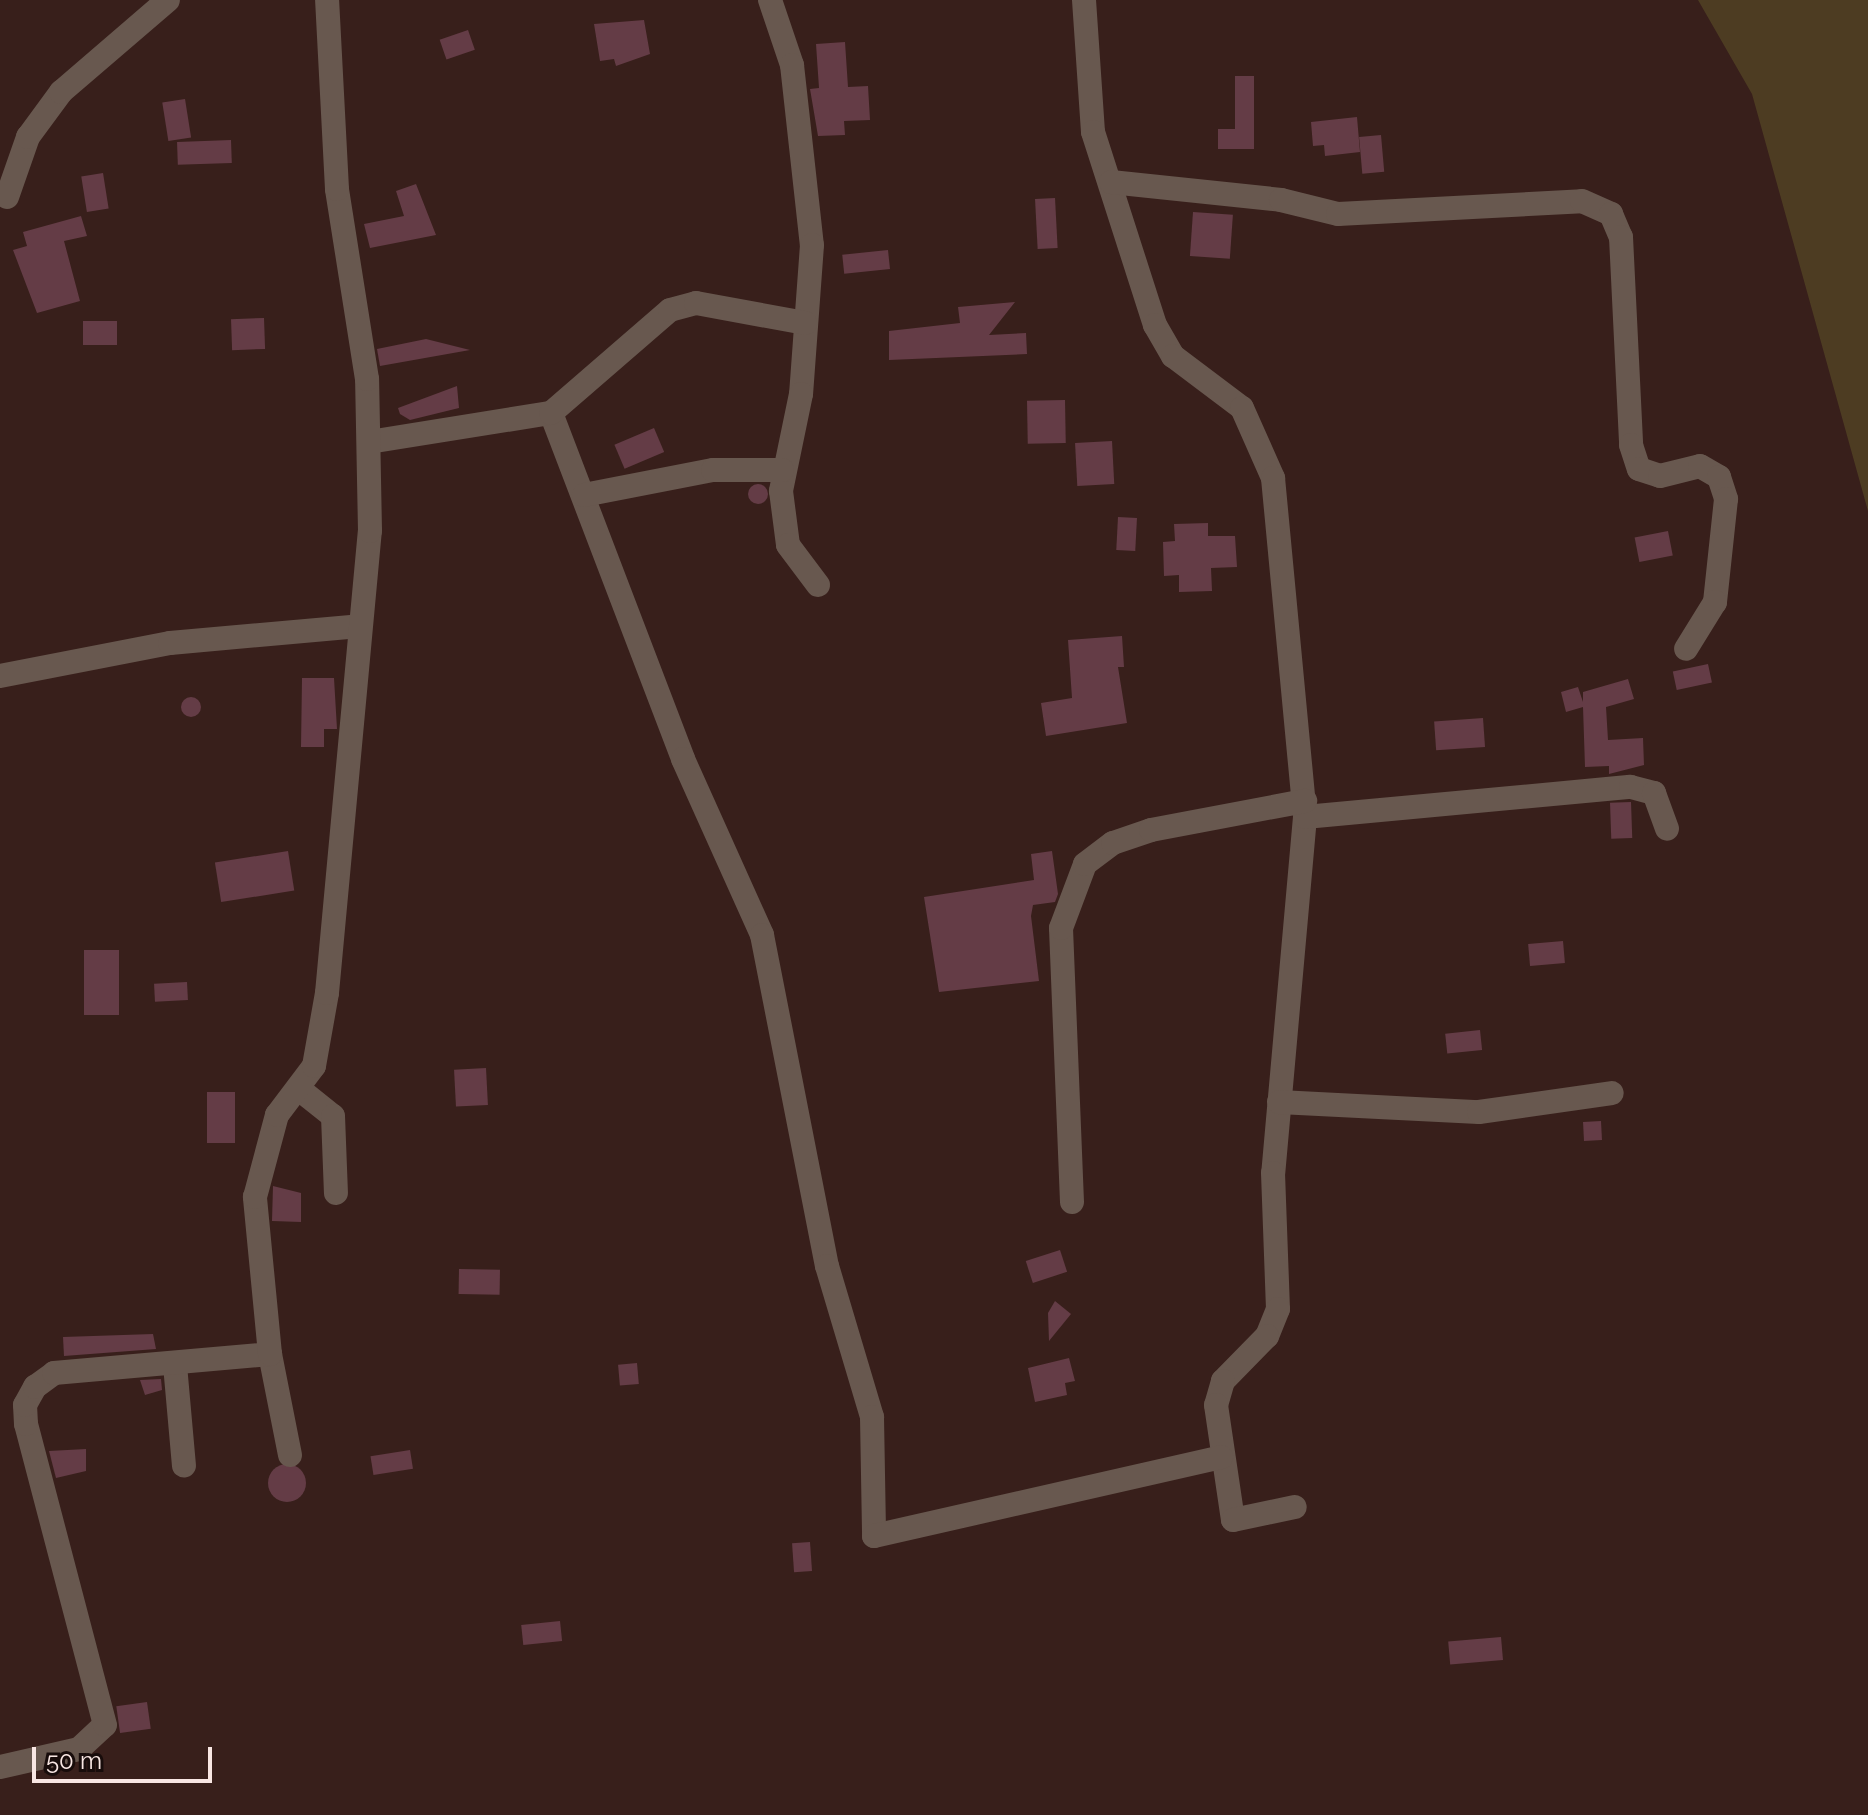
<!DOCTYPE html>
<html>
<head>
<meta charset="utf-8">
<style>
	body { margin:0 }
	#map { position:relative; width:1868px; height:1815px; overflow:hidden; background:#381f1b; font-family:Raleway,sans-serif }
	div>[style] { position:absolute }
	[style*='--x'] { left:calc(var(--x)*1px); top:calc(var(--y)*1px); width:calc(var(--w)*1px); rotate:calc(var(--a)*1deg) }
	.green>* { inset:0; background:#4d3c22 }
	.building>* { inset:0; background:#643c46; transform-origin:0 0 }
	.round { border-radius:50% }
	.street>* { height:24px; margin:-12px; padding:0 12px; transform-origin:12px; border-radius:12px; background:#68584f }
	span { translate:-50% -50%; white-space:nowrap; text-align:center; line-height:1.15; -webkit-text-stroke:6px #180c0b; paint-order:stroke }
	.scale { position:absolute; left:32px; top:1747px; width:180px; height:36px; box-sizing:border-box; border:4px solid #f8e6e3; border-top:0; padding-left:10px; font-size:24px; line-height:28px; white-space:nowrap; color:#f8e6e3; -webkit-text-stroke:6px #180c0b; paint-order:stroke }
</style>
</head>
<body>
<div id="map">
	<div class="green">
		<div style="clip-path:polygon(1698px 0,1868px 0,1868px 511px,1752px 94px)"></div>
	</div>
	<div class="building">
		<div style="clip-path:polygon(644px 20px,650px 54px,616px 66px,614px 59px,600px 61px,594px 24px)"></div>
		<div style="left:468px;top:30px;width:21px;height:30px;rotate:71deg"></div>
		<div style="clip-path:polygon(845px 42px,848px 87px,868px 86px,870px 120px,844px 121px,845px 135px,818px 136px,810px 89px,819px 88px,816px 44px)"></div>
		<div style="clip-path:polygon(1235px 76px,1254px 76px,1254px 149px,1218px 149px,1218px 129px,1235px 129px)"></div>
		<div style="left:185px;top:99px;width:39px;height:23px;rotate:81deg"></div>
		<div style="clip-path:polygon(1357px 117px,1360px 152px,1325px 156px,1324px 145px,1313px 146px,1311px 122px)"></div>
		<div style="left:1381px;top:135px;width:37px;height:22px;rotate:85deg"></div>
		<div style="left:231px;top:140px;width:23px;height:54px;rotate:88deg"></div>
		<div style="left:103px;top:173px;width:36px;height:22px;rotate:81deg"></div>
		<div style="clip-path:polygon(416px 184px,436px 235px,370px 248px,364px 224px,404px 216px,396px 191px)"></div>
		<div style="left:1055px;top:198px;width:50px;height:20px;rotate:87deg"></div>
		<div style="left:1193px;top:212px;width:40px;height:44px;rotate:4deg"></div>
		<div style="clip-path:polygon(81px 216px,87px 236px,64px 241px,80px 301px,37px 313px,13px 250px,27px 246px,23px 232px)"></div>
		<div style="left:888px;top:250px;width:19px;height:46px;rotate:84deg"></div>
		<div style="clip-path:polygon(1015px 302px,989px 335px,1026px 333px,1027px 354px,889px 360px,889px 331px,960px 323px,958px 307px)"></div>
		<div style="left:264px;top:318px;width:31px;height:33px;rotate:88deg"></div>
		<div style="left:117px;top:321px;width:24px;height:34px;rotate:90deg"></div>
		<div style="clip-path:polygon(426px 339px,470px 350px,380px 366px,377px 349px)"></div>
		<div style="clip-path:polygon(457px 386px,459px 408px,410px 420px,400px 414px,398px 408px)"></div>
		<div style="left:1065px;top:400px;width:43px;height:38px;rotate:89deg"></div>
		<div style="left:654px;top:428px;width:26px;height:43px;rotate:67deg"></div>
		<div style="left:1112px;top:441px;width:43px;height:37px;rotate:87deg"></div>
		<div class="round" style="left:748px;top:484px;width:20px;height:20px"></div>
		<div style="left:1118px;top:517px;width:19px;height:33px;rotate:3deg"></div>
		<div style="clip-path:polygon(1208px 523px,1208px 536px,1235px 536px,1237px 567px,1211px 568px,1212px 591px,1179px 592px,1179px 575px,1164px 576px,1163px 542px,1175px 541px,1174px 524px)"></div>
		<div style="left:1668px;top:531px;width:25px;height:34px;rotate:79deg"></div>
		<div style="clip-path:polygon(1122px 636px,1124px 667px,1118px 667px,1127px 723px,1046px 736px,1041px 703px,1072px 698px,1068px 640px)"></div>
		<div style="left:1708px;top:664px;width:19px;height:36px;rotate:78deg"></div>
		<div style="clip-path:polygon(302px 678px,334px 678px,337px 729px,324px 729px,324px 747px,301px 747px)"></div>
		<div style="clip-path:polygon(1628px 679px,1634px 699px,1606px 707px,1608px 740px,1643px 738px,1644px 765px,1609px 774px,1609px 766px,1585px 767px,1583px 707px,1566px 712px,1561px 692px,1578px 687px,1583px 702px,1583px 692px)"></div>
		<div class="round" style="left:181px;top:697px;width:20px;height:20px"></div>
		<div style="left:1483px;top:718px;width:29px;height:49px;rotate:86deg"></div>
		<div style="left:1631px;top:802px;width:36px;height:21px;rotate:88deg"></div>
		<div style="left:288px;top:851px;width:40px;height:74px;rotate:81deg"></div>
		<div style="clip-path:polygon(1052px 851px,1058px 894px,1055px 902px,1033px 905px,1031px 916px,1039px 981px,939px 992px,924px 897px,1034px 880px,1031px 854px)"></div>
		<div style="left:1563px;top:941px;width:22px;height:35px;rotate:85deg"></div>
		<div style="left:84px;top:950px;width:35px;height:65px"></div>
		<div style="left:187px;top:982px;width:18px;height:33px;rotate:87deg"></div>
		<div style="left:1480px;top:1030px;width:20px;height:35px;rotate:84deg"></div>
		<div style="left:486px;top:1068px;width:37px;height:32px;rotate:87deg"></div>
		<div style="left:207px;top:1092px;width:28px;height:51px"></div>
		<div style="left:1601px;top:1121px;width:19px;height:18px;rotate:87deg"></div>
		<div style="clip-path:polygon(273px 1186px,301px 1193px,301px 1222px,272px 1221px)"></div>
		<div style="left:1060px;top:1250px;width:23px;height:36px;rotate:72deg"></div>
		<div style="left:459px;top:1269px;width:41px;height:25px;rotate:1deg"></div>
		<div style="clip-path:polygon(1055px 1301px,1071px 1314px,1049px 1341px,1048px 1313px)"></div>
		<div style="clip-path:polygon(153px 1334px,156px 1349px,64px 1356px,63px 1337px)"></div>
		<div style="clip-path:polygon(1069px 1358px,1075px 1381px,1065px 1383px,1067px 1395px,1035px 1402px,1028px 1368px)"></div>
		<div style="left:637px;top:1363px;width:21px;height:19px;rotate:85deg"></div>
		<div style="clip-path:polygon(161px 1379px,162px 1390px,145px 1395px,140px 1380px)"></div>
		<div style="clip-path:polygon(86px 1449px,86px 1471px,56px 1478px,49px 1451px)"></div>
		<div style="left:410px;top:1450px;width:19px;height:40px;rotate:81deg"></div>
		<div class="round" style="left:268px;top:1464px;width:38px;height:38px"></div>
		<div style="left:810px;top:1542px;width:29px;height:18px;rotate:86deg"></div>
		<div style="left:560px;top:1621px;width:20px;height:39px;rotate:84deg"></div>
		<div style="left:1501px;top:1637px;width:23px;height:53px;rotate:85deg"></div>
		<div style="left:147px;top:1702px;width:27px;height:31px;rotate:82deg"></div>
	</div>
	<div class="street">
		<div style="--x:770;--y:0;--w:69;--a:71.3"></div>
		<div style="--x:792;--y:65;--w:181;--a:83.7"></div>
		<div style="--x:812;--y:245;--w:149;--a:94.2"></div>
		<div style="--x:801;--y:394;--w:99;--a:101.7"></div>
		<div style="--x:781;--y:491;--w:54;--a:82.6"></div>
		<div style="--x:788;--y:545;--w:50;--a:53.1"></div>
		<div style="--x:1084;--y:0;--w:132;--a:86.1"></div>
		<div style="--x:1093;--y:132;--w:203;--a:72.2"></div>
		<div style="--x:1155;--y:325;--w:36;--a:60"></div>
		<div style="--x:1173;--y:356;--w:86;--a:37"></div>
		<div style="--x:1242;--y:408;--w:77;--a:66.1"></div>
		<div style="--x:1273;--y:478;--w:341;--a:84.6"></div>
		<div style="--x:1305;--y:817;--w:357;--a:95.1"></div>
		<div style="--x:1273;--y:1173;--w:136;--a:87.9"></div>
		<div style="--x:1278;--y:1309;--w:29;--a:112"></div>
		<div style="--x:1267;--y:1336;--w:63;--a:134.4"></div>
		<div style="--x:1223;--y:1381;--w:25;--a:106"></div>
		<div style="--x:1216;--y:1405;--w:116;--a:81.6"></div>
		<div style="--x:1233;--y:1520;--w:63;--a:-11.8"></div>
		<div style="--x:1111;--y:182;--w:171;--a:6"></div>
		<div style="--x:1281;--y:200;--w:59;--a:13.8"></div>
		<div style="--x:1338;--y:214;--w:244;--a:-3"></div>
		<div style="--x:1582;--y:201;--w:32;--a:24"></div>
		<div style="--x:1611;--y:214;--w:25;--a:67"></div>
		<div style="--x:1621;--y:237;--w:208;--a:87.2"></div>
		<div style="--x:1631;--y:445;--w:25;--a:72"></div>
		<div style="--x:1639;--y:469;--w:22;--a:18"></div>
		<div style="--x:1660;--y:476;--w:41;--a:-14"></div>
		<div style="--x:1700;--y:466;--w:22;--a:30"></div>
		<div style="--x:1719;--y:477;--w:23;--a:72"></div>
		<div style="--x:1726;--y:499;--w:104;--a:96.1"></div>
		<div style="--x:1715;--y:602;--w:55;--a:121.7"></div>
		<div style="--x:7;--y:197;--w:64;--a:-70.7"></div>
		<div style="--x:28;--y:137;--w:56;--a:-53.7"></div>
		<div style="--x:61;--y:92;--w:141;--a:-40.7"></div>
		<div style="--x:551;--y:413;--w:370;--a:69.1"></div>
		<div style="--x:683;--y:759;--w:193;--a:65.8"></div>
		<div style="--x:762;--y:935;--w:337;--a:78.9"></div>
		<div style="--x:827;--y:1266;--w:158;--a:73.4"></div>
		<div style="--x:872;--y:1417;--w:119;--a:89"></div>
		<div style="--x:874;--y:1536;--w:356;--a:-12.8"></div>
		<div style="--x:369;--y:442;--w:184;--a:-9.1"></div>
		<div style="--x:551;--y:413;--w:157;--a:-40.9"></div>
		<div style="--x:670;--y:310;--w:27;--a:-15"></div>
		<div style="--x:696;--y:303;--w:111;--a:10.4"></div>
		<div style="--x:584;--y:495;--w:131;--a:-11"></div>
		<div style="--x:713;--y:470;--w:69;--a:0"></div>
		<div style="--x:0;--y:676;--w:173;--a:-11"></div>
		<div style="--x:170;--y:643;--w:190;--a:-5.1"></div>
		<div style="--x:1305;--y:817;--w:327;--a:-5.3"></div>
		<div style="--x:1631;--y:787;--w:24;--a:15"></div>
		<div style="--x:1654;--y:793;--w:38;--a:70"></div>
		<div style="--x:299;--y:1089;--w:43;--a:38.5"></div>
		<div style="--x:333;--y:1116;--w:77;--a:87.8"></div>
		<div style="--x:1279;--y:1102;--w:200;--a:2.9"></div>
		<div style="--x:1479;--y:1112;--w:134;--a:-8.1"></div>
		<div style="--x:1072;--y:1202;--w:274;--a:-92.3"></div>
		<div style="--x:1061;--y:928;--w:68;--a:-69.4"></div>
		<div style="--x:1085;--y:864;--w:35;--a:-37"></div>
		<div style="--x:1113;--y:843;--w:40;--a:-18.9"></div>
		<div style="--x:1151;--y:830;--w:157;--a:-10.7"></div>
		<div style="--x:270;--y:1354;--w:103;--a:78.8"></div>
		<div style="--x:175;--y:1365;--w:101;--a:84.9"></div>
		<div style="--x:0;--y:1767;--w:81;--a:-12.8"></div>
		<div style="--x:79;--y:1749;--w:35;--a:-43"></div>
		<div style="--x:105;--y:1725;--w:311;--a:-104.7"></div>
		<div style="--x:26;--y:1424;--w:19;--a:-93"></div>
		<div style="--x:25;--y:1405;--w:21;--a:-61"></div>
		<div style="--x:35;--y:1387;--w:24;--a:-36"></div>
		<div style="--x:54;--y:1373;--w:217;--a:-5"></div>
		<div style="--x:270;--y:1354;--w:158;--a:-95.5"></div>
		<div style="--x:255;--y:1197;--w:85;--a:-75"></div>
		<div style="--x:277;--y:1115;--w:61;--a:-52.9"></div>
		<div style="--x:314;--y:1066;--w:74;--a:-79.9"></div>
		<div style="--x:327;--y:993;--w:464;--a:-84.7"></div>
		<div style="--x:370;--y:531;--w:152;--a:-91.1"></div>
		<div style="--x:367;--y:379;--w:192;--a:-99"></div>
		<div style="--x:337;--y:189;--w:189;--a:-93"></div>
	</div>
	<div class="scale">50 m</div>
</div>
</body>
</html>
